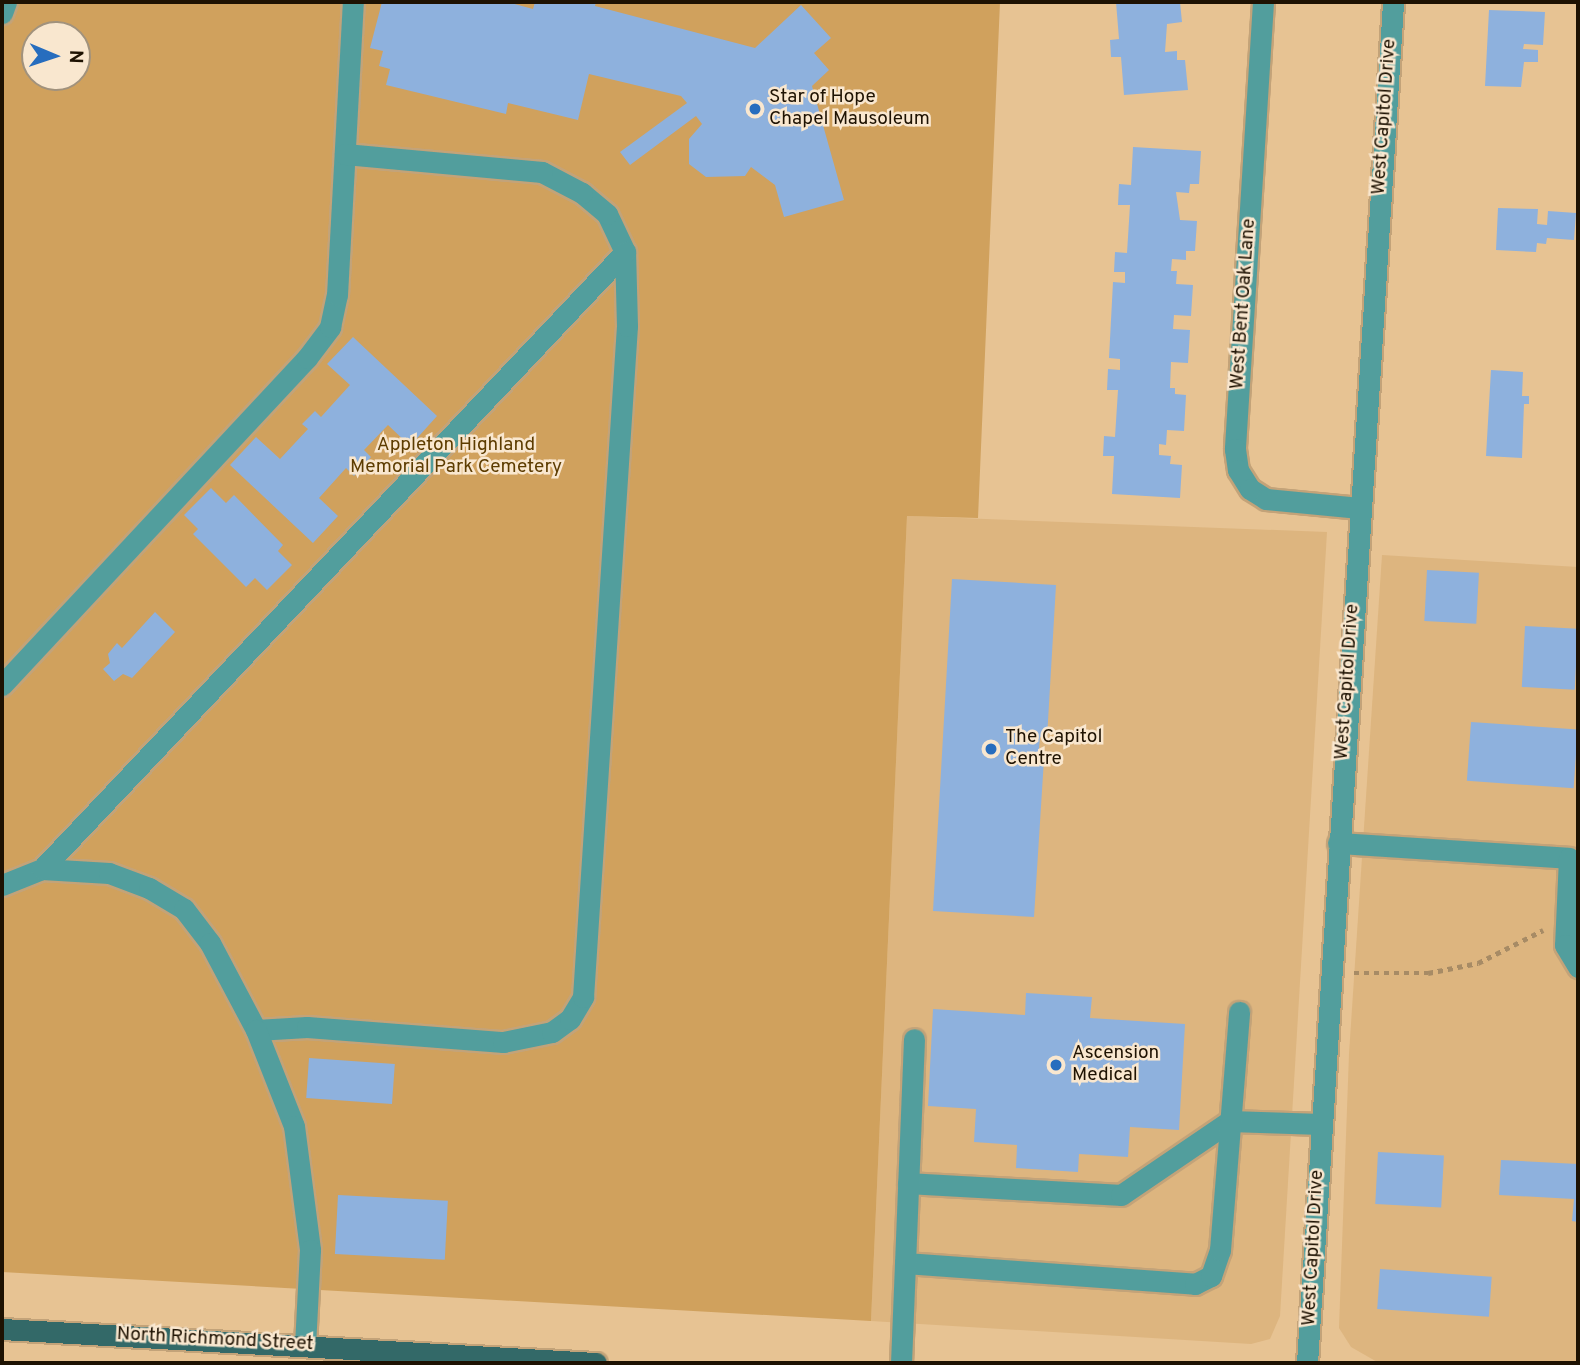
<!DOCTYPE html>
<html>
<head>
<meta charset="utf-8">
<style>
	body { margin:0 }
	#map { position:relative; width:1580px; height:1365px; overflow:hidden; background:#e7c393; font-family:Overpass,sans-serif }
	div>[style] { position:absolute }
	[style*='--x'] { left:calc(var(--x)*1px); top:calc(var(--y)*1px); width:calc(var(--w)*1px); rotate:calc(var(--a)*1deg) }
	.built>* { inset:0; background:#ddb57f }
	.green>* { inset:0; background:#d0a15d }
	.building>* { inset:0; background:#8eb1dd; transform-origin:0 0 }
	.path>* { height:4.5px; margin-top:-2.25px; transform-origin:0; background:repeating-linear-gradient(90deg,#a78b65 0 5px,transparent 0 10px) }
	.roads { filter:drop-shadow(2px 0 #c3a379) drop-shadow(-2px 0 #c3a379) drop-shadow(0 2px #c3a379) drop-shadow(0 -2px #c3a379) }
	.minor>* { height:21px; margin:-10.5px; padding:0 10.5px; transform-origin:10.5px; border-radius:10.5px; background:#529e9d }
	.major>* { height:21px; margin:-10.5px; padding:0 10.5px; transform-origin:10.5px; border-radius:10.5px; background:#336968 }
	.dots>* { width:19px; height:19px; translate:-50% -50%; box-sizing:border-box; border:4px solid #f9e7cf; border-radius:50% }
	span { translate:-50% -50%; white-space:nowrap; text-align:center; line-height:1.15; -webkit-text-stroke:5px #f9e7cf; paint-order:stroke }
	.poi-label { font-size:19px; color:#1e1202 }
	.left { translate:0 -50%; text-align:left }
	.street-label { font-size:19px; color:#1e1202 }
	.park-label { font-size:19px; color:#5d3c00 }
	.frame { position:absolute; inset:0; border:4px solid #1e1202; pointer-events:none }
	.north { position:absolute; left:21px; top:21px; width:70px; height:70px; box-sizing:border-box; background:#f9e7cf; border:2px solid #a1927d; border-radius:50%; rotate:92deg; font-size:19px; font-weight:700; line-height:28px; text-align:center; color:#1e1202 }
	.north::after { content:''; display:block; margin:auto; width:24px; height:32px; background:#276dbe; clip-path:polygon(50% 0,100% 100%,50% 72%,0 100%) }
</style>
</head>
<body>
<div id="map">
	<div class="built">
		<div style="clip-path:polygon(907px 516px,1327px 532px,1280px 1316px,1270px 1339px,1251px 1344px,871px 1321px)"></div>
		<div style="clip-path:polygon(1382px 555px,1578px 567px,1578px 1363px,1379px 1363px,1351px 1347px,1339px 1328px,1349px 1054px)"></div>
	</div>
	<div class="green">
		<div style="clip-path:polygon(evenodd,2px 2px,1000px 2px,978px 518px,907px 516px,871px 1321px,2px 1272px,2px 2px,35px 35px,77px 35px,77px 77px,35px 77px,35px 35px)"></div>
	</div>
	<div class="building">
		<div style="clip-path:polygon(382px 2px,507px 2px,533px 9px,535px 2px,596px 2px,595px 6px,755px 48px,801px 5px,831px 38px,814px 53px,829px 70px,812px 86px,844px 200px,784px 217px,775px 185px,751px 167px,745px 176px,706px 177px,689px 164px,689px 139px,702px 124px,696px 116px,630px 165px,620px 152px,687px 103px,681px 96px,589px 74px,578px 120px,508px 103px,506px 114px,386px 85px,390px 69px,379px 66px,383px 51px,370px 48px)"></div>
		<div style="clip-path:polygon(1116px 2px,1180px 2px,1182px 22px,1167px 24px,1165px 52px,1177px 51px,1177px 60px,1185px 60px,1188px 90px,1124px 95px,1121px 57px,1111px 57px,1110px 40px,1119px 39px)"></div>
		<div style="clip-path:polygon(1489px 10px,1545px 12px,1543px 45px,1524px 44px,1523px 49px,1538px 50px,1538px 62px,1524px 62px,1521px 87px,1485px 86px)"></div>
		<div style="clip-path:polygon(1133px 147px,1201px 151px,1199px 184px,1190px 184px,1189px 193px,1176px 192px,1180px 220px,1197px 221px,1195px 251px,1186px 251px,1186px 260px,1172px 259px,1171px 271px,1177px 271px,1176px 284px,1193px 285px,1191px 316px,1174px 315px,1173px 329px,1190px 330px,1188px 363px,1171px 362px,1170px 388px,1175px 388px,1175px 394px,1186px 395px,1184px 431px,1167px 430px,1166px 445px,1159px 444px,1159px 455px,1171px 456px,1170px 464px,1182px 465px,1180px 498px,1112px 494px,1114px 456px,1103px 456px,1104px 436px,1115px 437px,1118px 390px,1107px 390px,1108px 369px,1120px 370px,1120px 359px,1109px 358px,1113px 282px,1125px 283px,1125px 272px,1114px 272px,1115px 252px,1127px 253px,1130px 205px,1118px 205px,1119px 184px,1131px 185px)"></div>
		<div style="clip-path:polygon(1498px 208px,1538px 209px,1537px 224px,1547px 225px,1548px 211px,1576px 213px,1574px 240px,1547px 238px,1546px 244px,1537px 243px,1536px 252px,1496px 250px)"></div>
		<div style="clip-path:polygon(353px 337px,437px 416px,410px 446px,388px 425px,364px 450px,371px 457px,354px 476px,346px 468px,319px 498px,338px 516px,313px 543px,230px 465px,256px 437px,280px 459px,308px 429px,302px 424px,315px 411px,321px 417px,350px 385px,327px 364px)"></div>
		<div style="clip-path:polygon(1491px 370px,1523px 372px,1522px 396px,1529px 396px,1529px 404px,1524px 404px,1522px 458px,1486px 456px)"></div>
		<div style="clip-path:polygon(211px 488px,226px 503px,234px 495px,283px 545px,278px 551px,292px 565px,267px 590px,255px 578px,246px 587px,193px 534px,198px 529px,184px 515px)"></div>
		<div style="left:1427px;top:570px;width:52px;height:51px;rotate:3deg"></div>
		<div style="clip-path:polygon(952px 579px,1056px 585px,1047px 738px,1040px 737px,1038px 759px,1044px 759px,1034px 917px,933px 911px)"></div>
		<div style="clip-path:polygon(155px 612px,175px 632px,132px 678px,123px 674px,114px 681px,103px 669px,110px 663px,108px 654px,117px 643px,122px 648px)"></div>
		<div style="left:1525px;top:626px;width:53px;height:61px;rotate:3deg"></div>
		<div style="left:1471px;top:722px;width:107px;height:59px;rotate:4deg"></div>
		<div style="clip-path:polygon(1026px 993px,1092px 997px,1090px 1018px,1185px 1024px,1179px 1130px,1130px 1127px,1128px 1157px,1079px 1154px,1078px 1172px,1016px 1168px,1017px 1145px,974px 1142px,976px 1109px,928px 1106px,933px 1009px,1025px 1015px)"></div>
		<div style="left:309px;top:1058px;width:86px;height:40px;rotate:4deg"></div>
		<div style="left:1378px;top:1152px;width:66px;height:52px;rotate:3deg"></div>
		<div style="clip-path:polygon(1501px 1160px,1578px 1164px,1578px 1222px,1572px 1221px,1574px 1199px,1499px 1195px)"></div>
		<div style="left:338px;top:1195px;width:110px;height:59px;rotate:3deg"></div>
		<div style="left:1380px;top:1269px;width:112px;height:40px;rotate:4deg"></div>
	</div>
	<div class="path">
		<div style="--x:1354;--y:973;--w:74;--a:0"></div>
		<div style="--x:1428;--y:973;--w:51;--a:-11.3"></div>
		<div style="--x:1478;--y:963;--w:73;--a:-26.9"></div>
	</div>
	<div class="roads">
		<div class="minor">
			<div style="--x:1263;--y:2;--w:448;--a:93.6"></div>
			<div style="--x:1235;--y:449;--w:21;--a:82"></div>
			<div style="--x:1238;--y:470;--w:22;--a:58"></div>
			<div style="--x:1250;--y:489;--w:19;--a:32"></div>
			<div style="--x:1266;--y:499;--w:94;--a:5.5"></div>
			<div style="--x:2;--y:13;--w:12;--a:-70"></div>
			<div style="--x:2;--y:685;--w:447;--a:-47"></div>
			<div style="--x:307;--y:358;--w:39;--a:-53"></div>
			<div style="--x:330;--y:327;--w:33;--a:-78"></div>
			<div style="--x:337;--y:295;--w:293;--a:-86.9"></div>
			<div style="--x:1338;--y:843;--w:231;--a:3.7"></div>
			<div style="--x:1569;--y:858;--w:87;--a:92.6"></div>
			<div style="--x:1565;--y:945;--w:26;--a:59"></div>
			<div style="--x:42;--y:869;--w:67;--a:3.4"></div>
			<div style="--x:109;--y:873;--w:43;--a:20.6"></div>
			<div style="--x:149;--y:888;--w:41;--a:31"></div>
			<div style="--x:184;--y:909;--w:43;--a:52.6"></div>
			<div style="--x:210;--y:943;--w:98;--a:62.1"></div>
			<div style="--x:256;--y:1030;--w:51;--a:-3.4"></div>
			<div style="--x:307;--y:1027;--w:197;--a:4.4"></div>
			<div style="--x:503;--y:1042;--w:50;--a:-11.5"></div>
			<div style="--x:552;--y:1032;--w:22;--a:-36"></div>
			<div style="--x:570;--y:1019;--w:26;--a:-59"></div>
			<div style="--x:583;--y:997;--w:672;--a:-86.25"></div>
			<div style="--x:627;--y:326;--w:74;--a:-91.5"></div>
			<div style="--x:625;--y:252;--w:42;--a:-115.3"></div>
			<div style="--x:607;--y:214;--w:33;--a:-140"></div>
			<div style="--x:582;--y:193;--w:45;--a:-152.3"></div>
			<div style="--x:542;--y:172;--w:198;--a:-174.8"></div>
			<div style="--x:2;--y:885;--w:43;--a:-21.8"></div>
			<div style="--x:42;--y:869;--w:849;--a:-46.62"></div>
			<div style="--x:256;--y:1030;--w:103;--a:68.4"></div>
			<div style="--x:294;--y:1126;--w:125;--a:82.6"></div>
			<div style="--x:310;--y:1250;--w:94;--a:93"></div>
			<div style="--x:908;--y:1183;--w:213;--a:3.2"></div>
			<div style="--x:1121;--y:1195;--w:132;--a:-34.2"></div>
			<div style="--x:1230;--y:1121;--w:91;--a:1.9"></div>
			<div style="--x:905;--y:1263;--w:291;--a:4.1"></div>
			<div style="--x:1195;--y:1284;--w:18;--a:-27"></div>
			<div style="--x:1211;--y:1276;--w:28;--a:-71"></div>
			<div style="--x:1220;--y:1250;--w:239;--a:-85.4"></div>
			<div style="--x:901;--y:1363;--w:324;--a:-87.7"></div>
			<div style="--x:1307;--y:1363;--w:1364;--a:-86.38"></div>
		</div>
		<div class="major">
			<div style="--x:2;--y:1329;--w:595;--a:3.28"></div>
		</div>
	</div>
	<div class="dots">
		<div style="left:755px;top:109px;background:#276dbe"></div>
		<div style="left:991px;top:749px;background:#276dbe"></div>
		<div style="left:1056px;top:1065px;background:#276dbe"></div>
	</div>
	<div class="poi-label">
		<span class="left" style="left:769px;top:109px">Star of Hope<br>Chapel Mausoleum</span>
		<span class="left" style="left:1005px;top:749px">The Capitol<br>Centre</span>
		<span class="left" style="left:1072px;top:1065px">Ascension<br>Medical</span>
	</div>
	<div class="street-label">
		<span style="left:1385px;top:117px;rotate:-86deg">West Capitol Drive</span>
		<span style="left:1244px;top:304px;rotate:-86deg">West Bent Oak Lane</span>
		<span style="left:1348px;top:682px;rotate:-86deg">West Capitol Drive</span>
		<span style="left:1314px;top:1248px;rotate:-87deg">West Capitol Drive</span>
		<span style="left:215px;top:1340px;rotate:3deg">North Richmond Street</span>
	</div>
	<div class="park-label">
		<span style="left:456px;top:457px">Appleton Highland<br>Memorial Park Cemetery</span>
	</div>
	<div class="frame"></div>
	<div class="north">N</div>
</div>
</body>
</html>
